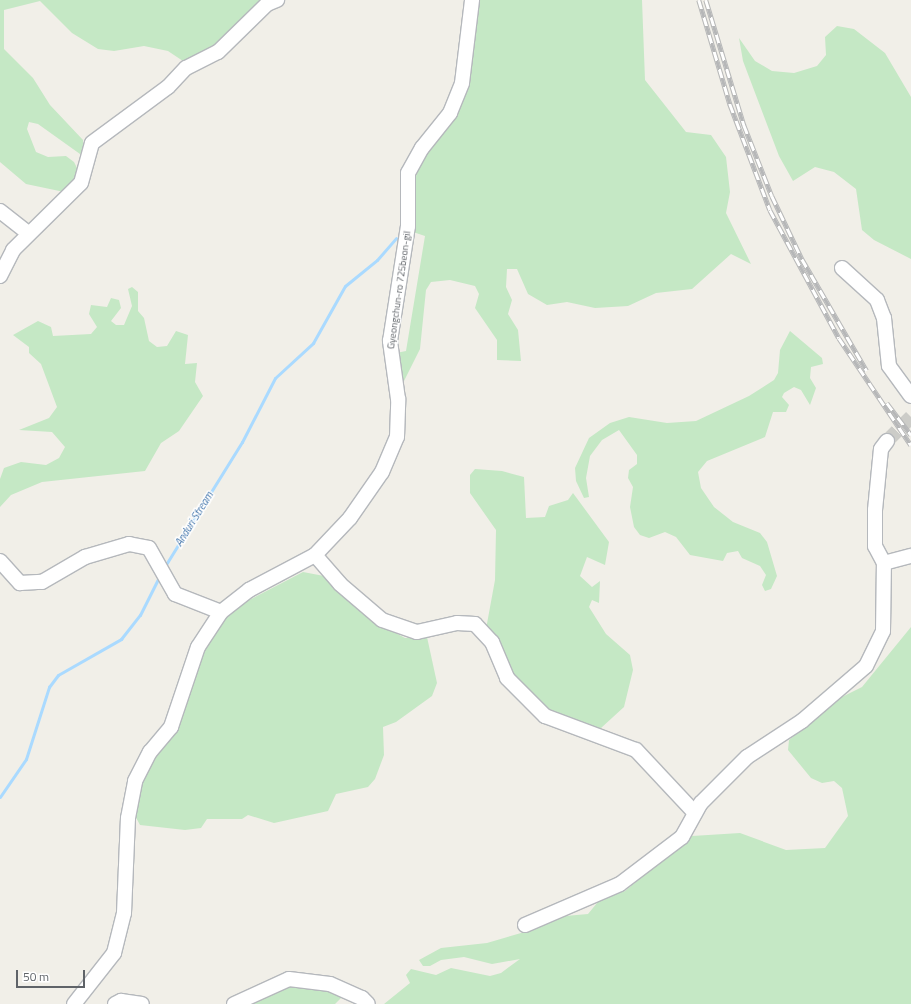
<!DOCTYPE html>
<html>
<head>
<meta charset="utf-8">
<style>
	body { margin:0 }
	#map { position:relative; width:911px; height:1004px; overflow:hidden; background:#f1efe8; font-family:"Titillium Web",sans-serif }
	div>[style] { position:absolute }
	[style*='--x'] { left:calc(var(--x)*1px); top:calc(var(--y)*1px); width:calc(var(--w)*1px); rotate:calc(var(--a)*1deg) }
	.green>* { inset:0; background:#c5e8c5 }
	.stream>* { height:3px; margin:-1.5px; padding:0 1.5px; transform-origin:1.5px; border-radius:1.5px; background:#aadaff }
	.minor-tunnel>* { height:14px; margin-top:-7px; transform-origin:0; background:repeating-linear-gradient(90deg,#ccccc8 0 14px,transparent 0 21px) }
	.roads { filter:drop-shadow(1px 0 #b5b8bc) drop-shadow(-1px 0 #b5b8bc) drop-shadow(0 1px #b5b8bc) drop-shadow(0 -1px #b5b8bc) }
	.minor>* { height:14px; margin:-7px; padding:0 7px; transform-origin:7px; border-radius:7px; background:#fff }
	.rail>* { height:4.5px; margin-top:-2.25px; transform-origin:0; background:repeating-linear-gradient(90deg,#fff 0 9px,#b6b7b8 0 18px); box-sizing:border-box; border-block:1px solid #b6b7b8 }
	span { translate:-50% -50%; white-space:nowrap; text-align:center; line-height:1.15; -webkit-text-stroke:3px #fff; paint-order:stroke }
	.street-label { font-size:10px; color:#5f6368 }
	.water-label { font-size:11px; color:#4174aa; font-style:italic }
	.scale { position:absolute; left:16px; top:970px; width:69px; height:18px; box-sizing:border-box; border:2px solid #5f6368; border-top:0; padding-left:5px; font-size:12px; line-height:14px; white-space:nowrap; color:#5f6368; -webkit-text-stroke:3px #fff; paint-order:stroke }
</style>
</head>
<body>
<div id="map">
	<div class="green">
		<div style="clip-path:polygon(0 0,267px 0,221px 42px,186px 63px,168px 51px,144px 46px,114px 51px,98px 49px,72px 33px,40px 1px,4px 10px,4px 49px,33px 78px,50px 105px,83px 140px,84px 151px,80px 154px,38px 124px,29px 122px,27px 129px,36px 152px,48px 157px,66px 156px,74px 162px,78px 170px,77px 180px,69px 193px,26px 184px,0 162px)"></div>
		<div style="clip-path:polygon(474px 0,642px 0,645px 80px,686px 132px,711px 135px,726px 157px,730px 192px,726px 213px,751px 264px,731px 254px,692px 289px,656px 293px,628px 306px,595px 308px,567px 302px,547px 305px,528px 294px,517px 269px,507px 269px,506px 287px,512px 300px,508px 314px,518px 330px,521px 361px,497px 360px,497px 340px,475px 308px,479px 294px,475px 286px,450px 280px,431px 282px,426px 290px,420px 349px,400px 389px,396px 353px,406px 351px,425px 236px,413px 232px,414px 185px,419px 164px,467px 89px,472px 62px)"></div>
		<div style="clip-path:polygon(837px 26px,854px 29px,885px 53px,911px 97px,911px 259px,874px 240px,862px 230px,856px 189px,834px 172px,815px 167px,793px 181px,779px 156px,743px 61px,739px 38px,755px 61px,772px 71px,794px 73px,817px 66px,826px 55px,825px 37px)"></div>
		<div style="clip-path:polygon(132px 287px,138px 292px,138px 311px,144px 318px,149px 341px,157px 347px,167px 346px,176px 331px,188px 335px,185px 364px,197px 363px,195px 382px,203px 396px,179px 431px,161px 443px,145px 471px,42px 482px,11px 495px,0 507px,0 479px,4px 468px,21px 462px,46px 465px,59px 458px,65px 447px,52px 432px,19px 430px,49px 418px,57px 407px,41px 364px,29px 353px,29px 347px,13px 335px,38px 321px,51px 327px,53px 336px,91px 334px,97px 327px,89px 314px,91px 305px,107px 307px,111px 298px,119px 300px,121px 308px,111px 321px,116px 325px,124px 325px,132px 306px,128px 289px)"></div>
		<div style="clip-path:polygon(790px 331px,822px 358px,823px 364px,811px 367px,810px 378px,816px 388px,810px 405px,801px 390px,794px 387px,784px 393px,782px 397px,789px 405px,786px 412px,773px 412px,765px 437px,707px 461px,698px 472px,701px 488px,714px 507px,733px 522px,760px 533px,767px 542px,777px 576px,771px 589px,765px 591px,762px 585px,766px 575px,760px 566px,742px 558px,738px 551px,727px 553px,723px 561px,690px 555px,676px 537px,665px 532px,649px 538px,640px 535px,634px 527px,630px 507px,633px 487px,628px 478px,629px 470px,637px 464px,637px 455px,619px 430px,602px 440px,590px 456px,586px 478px,589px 497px,584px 498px,576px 481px,575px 468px,589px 438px,610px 423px,629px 417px,667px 423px,696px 421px,749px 396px,774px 380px,778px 373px,780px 350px)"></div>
		<div style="clip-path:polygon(475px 469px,502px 471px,524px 477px,526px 518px,545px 517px,549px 506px,568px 500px,573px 493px,609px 542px,605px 565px,587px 557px,580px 576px,592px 587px,600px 581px,599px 603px,592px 600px,589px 607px,606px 634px,630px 655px,633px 670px,624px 707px,601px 728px,588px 730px,542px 707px,511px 680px,486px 629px,495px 580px,496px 530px,470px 493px,470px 475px)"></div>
		<div style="clip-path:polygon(303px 572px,324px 576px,374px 621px,405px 638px,427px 637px,437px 683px,432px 696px,396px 722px,383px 727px,384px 755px,375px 779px,368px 787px,336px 794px,328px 811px,274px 823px,248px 815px,242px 819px,207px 819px,201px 828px,185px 830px,140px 825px,133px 812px,137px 793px,199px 656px,221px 621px,236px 607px)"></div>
		<div style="clip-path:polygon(911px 627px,911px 1004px,384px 1004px,410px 983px,406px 975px,411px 969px,436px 975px,451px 968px,490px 976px,501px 973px,520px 959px,492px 964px,464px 957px,441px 960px,430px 966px,423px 966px,419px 960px,441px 948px,487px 943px,521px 933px,554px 917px,588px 914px,602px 897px,625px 891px,692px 836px,740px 833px,786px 850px,825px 848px,848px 816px,842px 788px,834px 781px,822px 783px,811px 778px,788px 750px,789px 740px,842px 697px,862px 687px)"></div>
		<div style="clip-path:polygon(288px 985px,328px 988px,356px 1000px,341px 998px,335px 1004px,248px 1004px)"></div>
	</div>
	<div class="stream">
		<div style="--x:165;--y:566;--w:146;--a:-58.2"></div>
		<div style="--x:242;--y:442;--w:72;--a:-62.7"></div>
		<div style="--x:275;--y:378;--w:52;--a:-42.6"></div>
		<div style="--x:313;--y:343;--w:65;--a:-60.7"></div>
		<div style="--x:345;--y:286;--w:41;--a:-39.1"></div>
		<div style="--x:377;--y:260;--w:29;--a:-49"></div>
		<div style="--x:0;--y:797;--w:46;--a:-55.6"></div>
		<div style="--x:26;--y:759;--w:76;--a:-72.3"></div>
		<div style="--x:49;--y:687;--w:15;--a:-53"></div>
		<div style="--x:58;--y:675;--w:73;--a:-29.7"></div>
		<div style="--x:121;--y:639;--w:31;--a:-52"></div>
		<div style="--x:140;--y:615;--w:45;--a:-63.4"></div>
	</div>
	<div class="minor-tunnel">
		<div style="--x:887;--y:441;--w:34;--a:-45"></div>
	</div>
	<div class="roads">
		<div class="minor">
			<div style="--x:0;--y:211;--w:36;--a:38"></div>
			<div style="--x:842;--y:268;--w:47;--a:42.4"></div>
			<div style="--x:877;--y:300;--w:19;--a:69"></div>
			<div style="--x:884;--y:318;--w:48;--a:84.1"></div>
			<div style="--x:889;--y:366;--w:37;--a:54"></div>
			<div style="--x:0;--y:276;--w:29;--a:-63"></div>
			<div style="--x:13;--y:250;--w:95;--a:-44.6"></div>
			<div style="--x:81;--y:183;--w:41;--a:-74.6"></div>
			<div style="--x:92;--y:143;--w:94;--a:-36.4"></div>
			<div style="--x:168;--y:87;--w:26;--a:-47"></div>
			<div style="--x:186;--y:68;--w:36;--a:-27"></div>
			<div style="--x:218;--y:52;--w:69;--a:-44.4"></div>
			<div style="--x:267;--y:4;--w:11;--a:-22"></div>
			<div style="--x:315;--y:555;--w:38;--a:49"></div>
			<div style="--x:340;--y:584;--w:55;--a:40.6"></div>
			<div style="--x:382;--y:620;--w:37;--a:19"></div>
			<div style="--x:417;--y:632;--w:41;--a:-12.7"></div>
			<div style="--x:457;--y:623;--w:18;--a:3"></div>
			<div style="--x:475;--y:624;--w:25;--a:47"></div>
			<div style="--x:492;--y:642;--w:39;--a:67"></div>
			<div style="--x:507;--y:678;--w:54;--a:45"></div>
			<div style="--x:545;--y:716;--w:97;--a:20.5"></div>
			<div style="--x:636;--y:750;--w:86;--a:46.9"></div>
			<div style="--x:0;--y:561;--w:30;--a:48"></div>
			<div style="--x:20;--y:583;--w:22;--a:-3"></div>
			<div style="--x:42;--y:582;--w:50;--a:-30.2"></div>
			<div style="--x:85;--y:557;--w:46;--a:-16.5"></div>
			<div style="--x:129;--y:544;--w:20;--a:11"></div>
			<div style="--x:149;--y:548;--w:53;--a:60.5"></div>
			<div style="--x:175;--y:594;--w:49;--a:21.4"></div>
			<div style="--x:884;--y:563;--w:28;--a:-15"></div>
			<div style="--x:525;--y:925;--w:103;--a:-23.3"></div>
			<div style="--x:620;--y:884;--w:78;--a:-37.2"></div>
			<div style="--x:682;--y:837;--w:39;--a:-61"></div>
			<div style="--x:701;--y:803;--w:65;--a:-45"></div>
			<div style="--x:747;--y:757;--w:66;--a:-33.2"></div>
			<div style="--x:802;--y:721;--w:84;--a:-40.7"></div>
			<div style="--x:866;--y:666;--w:39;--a:-64"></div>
			<div style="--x:883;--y:631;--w:68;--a:-89.2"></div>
			<div style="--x:884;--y:563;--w:19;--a:-118"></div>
			<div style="--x:875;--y:546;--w:36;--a:-90"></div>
			<div style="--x:875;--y:510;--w:61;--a:-84.4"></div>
			<div style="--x:881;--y:449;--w:10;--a:-53"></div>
			<div style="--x:74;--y:1004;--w:65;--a:-51.9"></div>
			<div style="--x:114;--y:953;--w:41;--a:-76"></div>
			<div style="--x:124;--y:913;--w:95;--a:-87.6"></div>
			<div style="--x:128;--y:818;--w:38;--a:-79"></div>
			<div style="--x:135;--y:781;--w:33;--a:-63"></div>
			<div style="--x:150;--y:752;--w:33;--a:-50"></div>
			<div style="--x:171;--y:727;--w:84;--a:-71.4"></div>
			<div style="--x:198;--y:647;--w:42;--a:-56.7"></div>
			<div style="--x:221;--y:612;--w:36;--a:-38"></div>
			<div style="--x:249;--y:590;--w:75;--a:-27.9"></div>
			<div style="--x:315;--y:555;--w:51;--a:-46.6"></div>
			<div style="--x:350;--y:518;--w:56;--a:-55.2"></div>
			<div style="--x:382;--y:472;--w:38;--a:-67"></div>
			<div style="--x:397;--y:437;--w:38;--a:-88"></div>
			<div style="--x:398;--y:399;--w:59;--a:-97.9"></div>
			<div style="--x:390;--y:341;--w:116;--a:-81.1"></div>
			<div style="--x:408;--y:226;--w:53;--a:-90"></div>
			<div style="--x:408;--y:173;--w:29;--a:-61"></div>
			<div style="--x:422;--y:148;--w:45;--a:-51.3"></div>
			<div style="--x:450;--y:113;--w:32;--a:-68"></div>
			<div style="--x:462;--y:83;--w:84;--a:-83.1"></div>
			<div style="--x:115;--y:1004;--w:7;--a:-27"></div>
			<div style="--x:121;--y:1001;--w:21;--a:8"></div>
			<div style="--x:234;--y:1004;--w:60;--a:-24.4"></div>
			<div style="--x:289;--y:979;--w:41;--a:7"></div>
			<div style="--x:330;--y:984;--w:35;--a:24"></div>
			<div style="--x:362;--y:998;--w:8;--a:45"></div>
		</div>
	</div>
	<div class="rail">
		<div style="--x:699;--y:0;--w:109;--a:73.4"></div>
		<div style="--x:730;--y:104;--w:113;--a:69.3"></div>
		<div style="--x:770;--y:210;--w:145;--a:61.7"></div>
		<div style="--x:839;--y:338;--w:129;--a:56.1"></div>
		<div style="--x:706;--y:0;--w:131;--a:73.1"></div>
		<div style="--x:744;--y:125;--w:76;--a:68.5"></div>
		<div style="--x:772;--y:196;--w:70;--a:64.5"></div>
		<div style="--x:802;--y:259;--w:129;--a:59.9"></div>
		<div style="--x:887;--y:403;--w:40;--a:53"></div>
	</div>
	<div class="street-label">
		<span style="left:399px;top:290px;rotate:-82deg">Gyeongchun-ro 725beon-gil</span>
	</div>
	<div class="water-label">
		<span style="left:194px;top:519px;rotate:-58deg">Anduri Stream</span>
	</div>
	<div class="scale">50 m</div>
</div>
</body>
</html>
